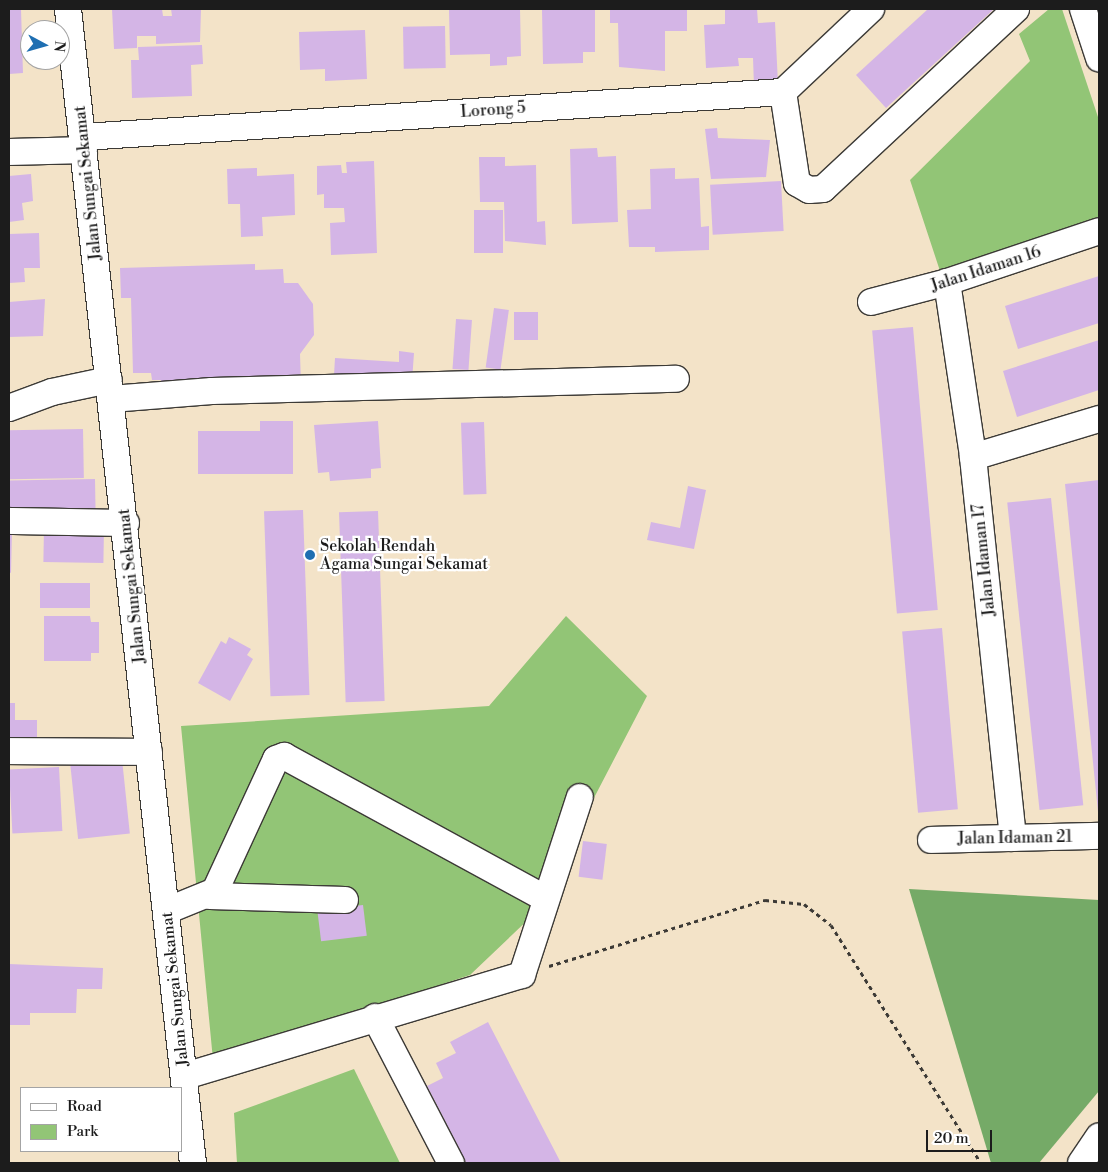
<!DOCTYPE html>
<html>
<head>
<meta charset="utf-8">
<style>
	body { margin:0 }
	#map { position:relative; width:1108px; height:1172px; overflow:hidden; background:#f3e3c8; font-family:"Libre Bodoni",serif }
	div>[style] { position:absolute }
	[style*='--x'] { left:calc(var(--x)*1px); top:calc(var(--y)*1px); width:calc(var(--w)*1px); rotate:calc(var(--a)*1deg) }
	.green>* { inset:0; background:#92c576 }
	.forest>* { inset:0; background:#75aa67 }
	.building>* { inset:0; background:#d4b5e6; transform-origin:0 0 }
	.path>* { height:3px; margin-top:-1.5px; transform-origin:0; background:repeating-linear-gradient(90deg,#3c3a36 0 4px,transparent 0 8px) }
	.roads { filter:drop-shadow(1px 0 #3c3a36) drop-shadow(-1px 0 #3c3a36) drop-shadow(0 1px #3c3a36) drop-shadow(0 -1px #3c3a36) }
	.minor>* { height:26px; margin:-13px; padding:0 13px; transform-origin:13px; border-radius:13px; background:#fff }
	.dots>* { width:14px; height:14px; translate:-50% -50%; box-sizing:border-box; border:2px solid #fff; border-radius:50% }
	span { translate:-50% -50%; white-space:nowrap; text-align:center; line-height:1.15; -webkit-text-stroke:4.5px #fff; paint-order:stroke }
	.street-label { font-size:16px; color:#1c1c1c }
	.poi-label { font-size:16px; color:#1c1c1c }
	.left { translate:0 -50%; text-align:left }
	.frame { position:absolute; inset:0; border:10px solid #1c1c1c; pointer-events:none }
	.legend { position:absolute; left:20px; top:1087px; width:162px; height:65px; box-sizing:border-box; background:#fff; border:1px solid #a4a4a4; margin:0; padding:6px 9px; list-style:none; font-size:15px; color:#1c1c1c }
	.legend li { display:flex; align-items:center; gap:10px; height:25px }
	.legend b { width:25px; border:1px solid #a4a4a4 }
	.north { position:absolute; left:20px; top:20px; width:50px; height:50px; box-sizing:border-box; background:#fff; border:1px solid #a4a4a4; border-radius:50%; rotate:96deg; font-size:14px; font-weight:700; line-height:20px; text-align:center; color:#1c1c1c }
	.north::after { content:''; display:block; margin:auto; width:18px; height:22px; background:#1f6fb2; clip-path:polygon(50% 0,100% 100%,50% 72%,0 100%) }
	.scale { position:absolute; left:926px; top:1130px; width:66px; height:22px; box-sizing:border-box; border:2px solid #1c1c1c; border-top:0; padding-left:6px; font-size:15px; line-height:18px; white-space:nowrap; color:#1c1c1c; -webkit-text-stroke:4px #fff; paint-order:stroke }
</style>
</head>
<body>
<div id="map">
	<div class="green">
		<div style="clip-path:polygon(1049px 9px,1062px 9px,1099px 120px,1099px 217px,940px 271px,910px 180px,1030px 61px,1019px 34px)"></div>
		<div style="clip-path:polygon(566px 616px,647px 696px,533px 915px,470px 975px,213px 1060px,181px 726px,489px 706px)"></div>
		<div style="clip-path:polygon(354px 1069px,400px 1163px,237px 1163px,234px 1113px)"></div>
	</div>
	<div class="forest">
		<div style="clip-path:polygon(909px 889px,1099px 900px,1099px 1091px,1039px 1163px,991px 1163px)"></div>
	</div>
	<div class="building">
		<div style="clip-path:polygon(112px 9px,162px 9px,163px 16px,172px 16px,171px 9px,201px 9px,200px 42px,156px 44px,156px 36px,137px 36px,137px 48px,114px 49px)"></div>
		<div style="clip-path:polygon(449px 9px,520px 9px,521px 56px,507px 57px,507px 65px,490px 66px,490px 54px,450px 55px)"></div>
		<div style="clip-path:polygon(595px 9px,595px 52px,583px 52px,583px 63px,543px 64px,542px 10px)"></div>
		<div style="clip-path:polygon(610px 9px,687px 9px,687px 31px,665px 31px,665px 71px,619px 67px,618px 23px,610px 23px)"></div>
		<div style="clip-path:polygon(725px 9px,757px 9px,758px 23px,775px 22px,778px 84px,754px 86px,753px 58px,738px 58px,739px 66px,706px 68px,704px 25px,725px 24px)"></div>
		<div style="clip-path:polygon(928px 9px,994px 9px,886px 108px,856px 75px)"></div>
		<div style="clip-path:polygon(9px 10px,21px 10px,23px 73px,9px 74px)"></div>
		<div style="left:445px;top:26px;width:42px;height:42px;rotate:89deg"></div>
		<div style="clip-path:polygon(365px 30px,367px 79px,325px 81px,325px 69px,300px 70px,299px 32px)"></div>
		<div style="clip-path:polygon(202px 45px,203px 64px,191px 65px,192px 96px,132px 98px,131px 60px,139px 60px,138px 47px)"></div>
		<div style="clip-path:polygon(717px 128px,718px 138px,770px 140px,766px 177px,711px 179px,705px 129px)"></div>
		<div style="clip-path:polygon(597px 148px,598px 157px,616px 156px,618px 222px,572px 224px,570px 149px)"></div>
		<div style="clip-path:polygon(479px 157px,505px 157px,505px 166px,536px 165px,537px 222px,545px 221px,546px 245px,505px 241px,504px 202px,480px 202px)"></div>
		<div style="clip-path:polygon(374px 161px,377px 253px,331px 255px,330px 223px,345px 222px,344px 208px,324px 208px,324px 194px,317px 195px,317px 166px,341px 165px,342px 173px,347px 173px,346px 162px)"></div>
		<div style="clip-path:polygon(257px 168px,257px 176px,294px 174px,295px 215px,262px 217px,263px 236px,241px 237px,240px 204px,228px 204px,227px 169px)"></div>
		<div style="clip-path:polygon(675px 168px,675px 179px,699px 178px,701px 227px,709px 226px,709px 250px,655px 252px,655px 247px,629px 247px,627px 210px,651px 209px,650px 169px)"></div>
		<div style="clip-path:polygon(31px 174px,33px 201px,22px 203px,24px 220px,9px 222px,9px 176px)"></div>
		<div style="left:781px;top:181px;width:50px;height:71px;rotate:87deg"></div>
		<div style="left:474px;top:210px;width:29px;height:43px"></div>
		<div style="clip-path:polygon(39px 233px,40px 268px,24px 268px,25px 282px,9px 283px,9px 234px)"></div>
		<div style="clip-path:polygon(255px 264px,255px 270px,283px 269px,284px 283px,298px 283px,313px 304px,314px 335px,300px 354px,301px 385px,162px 392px,161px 380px,152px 380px,151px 373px,133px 373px,131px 298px,121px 298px,120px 268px)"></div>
		<div style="clip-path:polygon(1099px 276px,1099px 323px,1018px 349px,1005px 306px)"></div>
		<div style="clip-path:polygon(45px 299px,43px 336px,9px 337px,9px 302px)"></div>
		<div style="left:494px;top:308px;width:15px;height:60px;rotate:8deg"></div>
		<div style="left:514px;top:312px;width:24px;height:28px"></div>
		<div style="left:456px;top:319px;width:16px;height:50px;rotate:4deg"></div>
		<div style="left:913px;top:327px;width:284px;height:41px;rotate:85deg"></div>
		<div style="clip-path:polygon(1099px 340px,1099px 390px,1017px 417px,1003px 371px)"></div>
		<div style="clip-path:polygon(399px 351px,414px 353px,412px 381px,334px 375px,335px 358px,399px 362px)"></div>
		<div style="clip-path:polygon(260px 421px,293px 421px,293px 474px,198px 474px,198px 431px,260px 431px)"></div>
		<div style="clip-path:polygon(378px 421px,381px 468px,371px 469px,371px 478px,330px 481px,329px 472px,318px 473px,314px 425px)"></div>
		<div style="left:484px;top:422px;width:72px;height:23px;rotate:88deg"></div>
		<div style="left:83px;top:429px;width:49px;height:74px;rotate:89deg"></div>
		<div style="left:95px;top:479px;width:39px;height:86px;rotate:89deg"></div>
		<div style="clip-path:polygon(1099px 480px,1099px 812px,1098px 812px,1065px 484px)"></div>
		<div style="clip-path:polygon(688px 486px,706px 490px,694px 549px,647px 540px,651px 522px,680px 528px)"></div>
		<div style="left:1051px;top:498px;width:309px;height:44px;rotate:84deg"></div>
		<div style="left:303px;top:510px;width:185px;height:39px;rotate:88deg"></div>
		<div style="left:378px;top:511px;width:190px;height:39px;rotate:88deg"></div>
		<div style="left:44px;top:527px;width:60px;height:35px;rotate:1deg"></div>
		<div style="clip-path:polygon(9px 531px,12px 531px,11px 573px,9px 572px)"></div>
		<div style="left:40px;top:583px;width:50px;height:25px"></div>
		<div style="clip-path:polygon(44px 616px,90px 616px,91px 622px,99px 622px,99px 653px,91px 653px,91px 661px,44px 661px)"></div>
		<div style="left:942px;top:628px;width:182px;height:40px;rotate:85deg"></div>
		<div style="clip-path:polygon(229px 637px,251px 649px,247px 655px,253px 659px,230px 701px,198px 683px,221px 641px,226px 644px)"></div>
		<div style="clip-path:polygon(9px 703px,15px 703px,15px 720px,37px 720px,37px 745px,9px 745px)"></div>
		<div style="left:122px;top:759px;width:75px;height:52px;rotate:84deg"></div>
		<div style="left:59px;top:767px;width:64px;height:50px;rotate:87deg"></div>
		<div style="left:583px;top:841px;width:24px;height:36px;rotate:7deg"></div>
		<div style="left:363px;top:905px;width:31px;height:46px;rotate:83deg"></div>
		<div style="clip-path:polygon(9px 964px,103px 968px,102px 989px,77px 989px,76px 1013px,30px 1013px,30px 1025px,9px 1025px)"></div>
		<div style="clip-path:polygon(488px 1022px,534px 1111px,561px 1163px,466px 1163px,460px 1150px,427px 1086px,443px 1078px,436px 1063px,456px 1053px,450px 1042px)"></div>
	</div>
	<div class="path">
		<div style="--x:549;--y:966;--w:226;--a:-17"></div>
		<div style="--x:765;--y:900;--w:39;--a:6"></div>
		<div style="--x:804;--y:904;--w:34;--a:38"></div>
		<div style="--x:831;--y:925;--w:281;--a:57.8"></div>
	</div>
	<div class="roads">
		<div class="minor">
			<div style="--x:68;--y:9;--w:1161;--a:83.82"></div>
			<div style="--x:1083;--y:9;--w:52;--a:71.9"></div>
			<div style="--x:783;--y:92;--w:92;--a:81.3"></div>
			<div style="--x:797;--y:183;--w:14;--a:30"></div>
			<div style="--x:809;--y:190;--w:14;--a:-4"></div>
			<div style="--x:823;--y:189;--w:264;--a:-43"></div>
			<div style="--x:83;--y:137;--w:701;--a:-3.68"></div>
			<div style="--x:783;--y:92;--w:121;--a:-43.3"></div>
			<div style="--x:9;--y:152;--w:75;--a:-1.5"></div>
			<div style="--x:947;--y:282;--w:177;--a:81.5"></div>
			<div style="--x:973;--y:457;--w:383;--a:84"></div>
			<div style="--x:871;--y:302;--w:79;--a:-14.7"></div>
			<div style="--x:947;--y:282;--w:160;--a:-18.5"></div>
			<div style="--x:111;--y:399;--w:101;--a:-4.5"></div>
			<div style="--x:212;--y:391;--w:464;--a:-1.5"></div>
			<div style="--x:9;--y:408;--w:46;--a:-20.4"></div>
			<div style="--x:52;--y:392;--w:58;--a:-11.9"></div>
			<div style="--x:973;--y:457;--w:132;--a:-16.8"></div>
			<div style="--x:9;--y:521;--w:117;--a:1"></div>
			<div style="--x:9;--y:751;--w:140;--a:0.4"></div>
			<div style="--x:931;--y:840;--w:168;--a:-1.4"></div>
			<div style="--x:210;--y:896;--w:135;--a:1.7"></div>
			<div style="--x:166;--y:911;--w:53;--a:-22.2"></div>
			<div style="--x:215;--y:891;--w:145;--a:-65.2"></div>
			<div style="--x:276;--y:759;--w:9;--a:-21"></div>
			<div style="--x:284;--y:756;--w:298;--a:28.6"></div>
			<div style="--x:375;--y:1017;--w:165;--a:62.5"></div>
			<div style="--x:185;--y:1076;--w:352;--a:-16.7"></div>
			<div style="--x:522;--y:975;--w:187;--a:-72"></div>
			<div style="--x:1081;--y:1163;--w:32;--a:-56"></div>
		</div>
	</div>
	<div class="dots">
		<div style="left:310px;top:555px;background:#1f6fb2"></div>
	</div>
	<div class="street-label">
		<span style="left:493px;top:110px;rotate:-4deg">Lorong 5</span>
		<span style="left:88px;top:183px;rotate:-96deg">Jalan Sungai Sekamat</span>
		<span style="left:986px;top:269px;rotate:-18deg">Jalan Idaman 16</span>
		<span style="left:984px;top:560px;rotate:-96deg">Jalan Idaman 17</span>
		<span style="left:132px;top:586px;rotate:-96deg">Jalan Sungai Sekamat</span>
		<span style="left:1015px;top:838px;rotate:-1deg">Jalan Idaman 21</span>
		<span style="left:175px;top:989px;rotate:-96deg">Jalan Sungai Sekamat</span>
	</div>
	<div class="poi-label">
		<span class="left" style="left:320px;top:555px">Sekolah Rendah<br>Agama Sungai Sekamat</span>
	</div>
	<div class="frame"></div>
	<ul class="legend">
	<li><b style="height:6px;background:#fff"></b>Road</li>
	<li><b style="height:14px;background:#92c576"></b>Park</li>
	</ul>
	<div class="north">N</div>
	<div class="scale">20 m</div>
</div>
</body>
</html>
